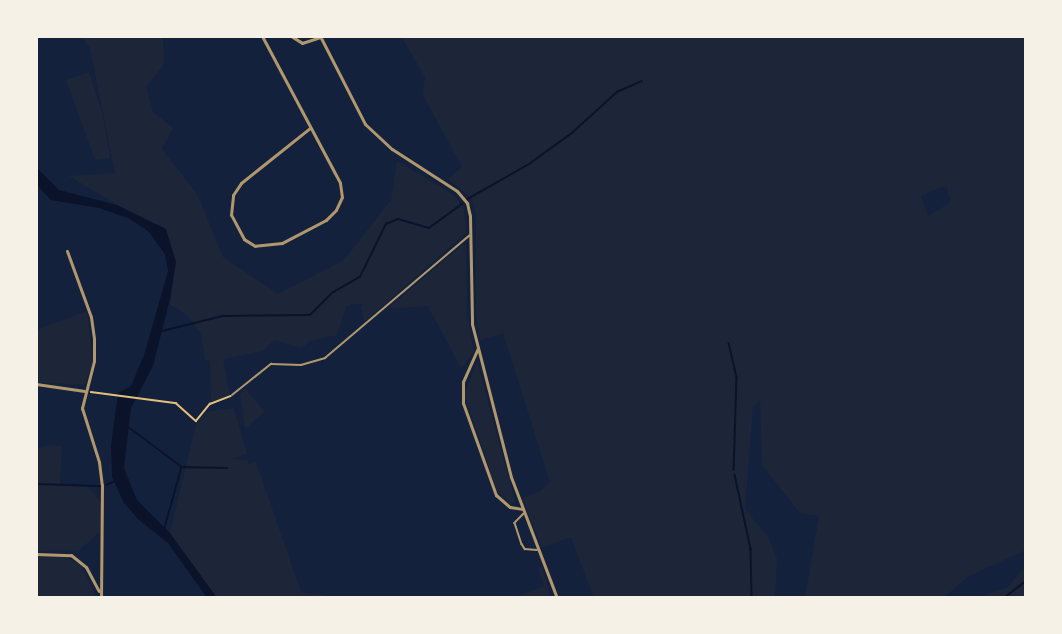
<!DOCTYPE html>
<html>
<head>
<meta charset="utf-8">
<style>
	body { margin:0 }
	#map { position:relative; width:1062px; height:634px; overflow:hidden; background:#14213d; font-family:"Source Sans 3",sans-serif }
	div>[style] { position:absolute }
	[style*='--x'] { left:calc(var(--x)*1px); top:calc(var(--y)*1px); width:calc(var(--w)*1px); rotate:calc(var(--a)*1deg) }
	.green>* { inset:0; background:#1d2539 }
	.water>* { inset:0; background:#0b132b }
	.stream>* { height:1.5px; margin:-0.75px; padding:0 0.75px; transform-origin:0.75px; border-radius:0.75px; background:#0b132b }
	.path>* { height:1.5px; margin:-0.75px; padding:0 0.75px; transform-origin:0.75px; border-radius:0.75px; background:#e5c07b }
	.service>* { height:1.5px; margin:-0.75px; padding:0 0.75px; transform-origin:0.75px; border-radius:0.75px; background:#b1986c }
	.minor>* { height:3px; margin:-1.5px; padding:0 1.5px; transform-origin:1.5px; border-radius:1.5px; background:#b1986c }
	.tertiary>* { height:3px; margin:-1.5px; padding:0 1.5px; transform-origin:1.5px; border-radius:1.5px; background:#b1986c }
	span { translate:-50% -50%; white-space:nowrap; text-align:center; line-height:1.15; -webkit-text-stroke:6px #f6f1e7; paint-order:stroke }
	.frame { position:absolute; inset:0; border:38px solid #f6f1e7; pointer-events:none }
</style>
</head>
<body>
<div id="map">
	<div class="green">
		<div style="clip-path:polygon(81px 36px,163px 36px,164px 64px,146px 87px,153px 112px,173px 128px,162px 149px,197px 194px,223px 257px,278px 294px,344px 260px,391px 200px,397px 161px,454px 195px,464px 210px,466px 233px,364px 322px,361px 306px,364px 304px,351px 304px,346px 307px,337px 335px,310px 341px,302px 348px,274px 340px,263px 351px,223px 359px,230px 395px,211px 402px,210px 361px,205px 360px,201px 334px,185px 313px,170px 305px,176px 262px,166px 229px,134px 215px,69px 176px,115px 173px,90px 48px)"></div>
		<div style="clip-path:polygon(evenodd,401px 36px,1026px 36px,1026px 550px,969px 576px,943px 598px,805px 598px,819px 516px,800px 513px,762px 465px,760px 400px,753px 406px,745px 509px,768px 537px,777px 559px,775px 598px,594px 598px,571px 537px,542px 548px,522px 498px,541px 491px,550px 482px,503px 333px,480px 340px,476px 316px,476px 216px,472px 199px,448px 179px,462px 167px,423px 95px,425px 77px,401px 36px,941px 187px,947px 188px,951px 202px,928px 216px,921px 196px,941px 187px)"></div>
		<div style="clip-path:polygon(89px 72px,103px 116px,110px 158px,95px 160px,66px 80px)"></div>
		<div style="clip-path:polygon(462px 245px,466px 245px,467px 317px,474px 352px,461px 368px,428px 306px,387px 309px)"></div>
		<div style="clip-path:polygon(87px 311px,93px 361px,85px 385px,36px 382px,36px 330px)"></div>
		<div style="clip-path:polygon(477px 361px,515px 502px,511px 504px,497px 491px,464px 395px)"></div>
		<div style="clip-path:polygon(245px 388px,265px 412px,245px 429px,240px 394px)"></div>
		<div style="clip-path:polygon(234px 408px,247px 454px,232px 459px,247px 460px,249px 464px,256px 462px,301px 592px,341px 598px,217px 598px,170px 533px,196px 425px,206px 412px)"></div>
		<div style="clip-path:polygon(47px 445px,62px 446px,60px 485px,88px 487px,101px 502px,101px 531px,79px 550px,36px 551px,36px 449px)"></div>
		<div style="clip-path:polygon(59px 555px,81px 565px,97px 598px,36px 598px,36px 556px)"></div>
		<div style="clip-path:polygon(1026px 565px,1026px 598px,978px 598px,1008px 587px)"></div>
		<div style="clip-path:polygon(538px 567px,542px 568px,551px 598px,512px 598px,544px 586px)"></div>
	</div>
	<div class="water">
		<div style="clip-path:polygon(36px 167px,59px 190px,117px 205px,166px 229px,176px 262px,170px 299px,153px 366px,131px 408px,124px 468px,137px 500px,170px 533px,217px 598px,207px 598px,168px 543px,139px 520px,124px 503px,112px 477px,111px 445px,118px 393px,131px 386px,144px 355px,168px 271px,165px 254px,148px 231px,130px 219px,99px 208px,51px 200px,36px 184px)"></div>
	</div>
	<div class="stream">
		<div style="--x:466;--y:200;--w:73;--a:-29.7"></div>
		<div style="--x:529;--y:164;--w:53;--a:-35.8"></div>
		<div style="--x:572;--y:133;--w:61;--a:-42.3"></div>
		<div style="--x:617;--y:92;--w:27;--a:-24"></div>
		<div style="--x:162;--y:331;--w:63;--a:-13.8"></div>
		<div style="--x:223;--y:316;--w:87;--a:-0.7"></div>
		<div style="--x:310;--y:315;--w:31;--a:-45"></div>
		<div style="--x:332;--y:293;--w:32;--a:-30"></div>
		<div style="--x:360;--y:277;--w:59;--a:-63.9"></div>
		<div style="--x:386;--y:224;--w:13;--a:-23"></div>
		<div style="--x:398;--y:219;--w:32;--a:16"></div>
		<div style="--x:429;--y:228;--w:41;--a:-36"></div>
		<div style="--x:729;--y:343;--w:35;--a:77"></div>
		<div style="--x:737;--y:377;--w:93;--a:91.8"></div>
		<div style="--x:126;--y:425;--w:70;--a:36.9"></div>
		<div style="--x:182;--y:467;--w:63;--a:105.6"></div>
		<div style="--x:182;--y:467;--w:45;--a:1.3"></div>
		<div style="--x:735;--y:475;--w:76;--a:77.8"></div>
		<div style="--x:751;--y:549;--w:49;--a:88.8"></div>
		<div style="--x:36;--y:484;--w:64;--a:1.8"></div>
		<div style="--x:106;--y:485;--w:8;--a:-23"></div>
		<div style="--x:1004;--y:598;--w:28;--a:-38"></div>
	</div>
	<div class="path">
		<div style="--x:91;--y:392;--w:86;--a:7.4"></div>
		<div style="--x:176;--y:403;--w:27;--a:42"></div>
		<div style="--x:196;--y:421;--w:22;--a:-51"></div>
		<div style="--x:210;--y:404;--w:22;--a:-21"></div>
	</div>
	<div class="service">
		<div style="--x:232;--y:395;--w:50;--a:-38.5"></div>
		<div style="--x:271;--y:364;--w:30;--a:2"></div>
		<div style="--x:301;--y:365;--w:25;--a:-16"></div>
		<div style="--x:325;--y:358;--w:189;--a:-40.3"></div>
		<div style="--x:524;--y:514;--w:13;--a:135"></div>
		<div style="--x:515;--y:523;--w:22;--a:72"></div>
		<div style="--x:522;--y:544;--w:6;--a:59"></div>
		<div style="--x:525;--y:549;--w:12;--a:5"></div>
	</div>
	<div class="minor">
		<div style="--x:211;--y:36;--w:7;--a:0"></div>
		<div style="--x:262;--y:36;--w:166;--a:62"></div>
		<div style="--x:340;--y:183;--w:14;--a:82"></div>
		<div style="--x:342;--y:197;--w:14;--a:115"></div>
		<div style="--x:336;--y:210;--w:14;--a:135"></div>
		<div style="--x:326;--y:220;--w:50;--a:152.4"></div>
		<div style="--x:282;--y:243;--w:27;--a:174"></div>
		<div style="--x:255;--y:246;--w:13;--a:-148"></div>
		<div style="--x:244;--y:239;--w:27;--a:-118"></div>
		<div style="--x:231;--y:215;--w:20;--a:-84"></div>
		<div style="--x:233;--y:195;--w:14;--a:-56"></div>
		<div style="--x:241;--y:183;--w:88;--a:-38.6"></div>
		<div style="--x:291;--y:36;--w:13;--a:32"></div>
		<div style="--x:302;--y:43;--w:20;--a:-18"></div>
		<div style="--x:67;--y:251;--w:70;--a:70"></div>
		<div style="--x:91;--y:317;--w:22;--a:82"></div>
		<div style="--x:94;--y:339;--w:22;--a:90"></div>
		<div style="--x:94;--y:361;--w:49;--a:104.3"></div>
		<div style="--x:82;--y:408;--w:57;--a:72.5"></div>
		<div style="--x:99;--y:462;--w:23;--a:83"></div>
		<div style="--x:102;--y:485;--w:113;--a:90.5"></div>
		<div style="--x:478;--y:348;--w:37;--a:114"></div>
		<div style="--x:463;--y:382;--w:21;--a:90"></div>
		<div style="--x:463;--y:403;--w:98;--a:70.3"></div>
		<div style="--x:496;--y:495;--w:18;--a:41"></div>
		<div style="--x:510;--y:507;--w:12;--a:9"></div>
		<div style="--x:36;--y:384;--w:49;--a:8.3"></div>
		<div style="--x:36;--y:554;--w:35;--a:2"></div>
		<div style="--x:71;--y:555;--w:19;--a:39"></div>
		<div style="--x:86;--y:567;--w:27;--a:62"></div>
	</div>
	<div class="tertiary">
		<div style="--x:320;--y:36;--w:99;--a:62.9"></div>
		<div style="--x:365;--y:124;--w:37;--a:43"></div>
		<div style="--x:392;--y:149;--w:77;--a:32.9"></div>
		<div style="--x:457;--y:191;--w:16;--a:50"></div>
		<div style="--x:467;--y:203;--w:13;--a:77"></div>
		<div style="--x:470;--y:216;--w:108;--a:88.9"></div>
		<div style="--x:472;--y:324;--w:158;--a:75.7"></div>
		<div style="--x:511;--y:477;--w:129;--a:69.2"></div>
	</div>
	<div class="frame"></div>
</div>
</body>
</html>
